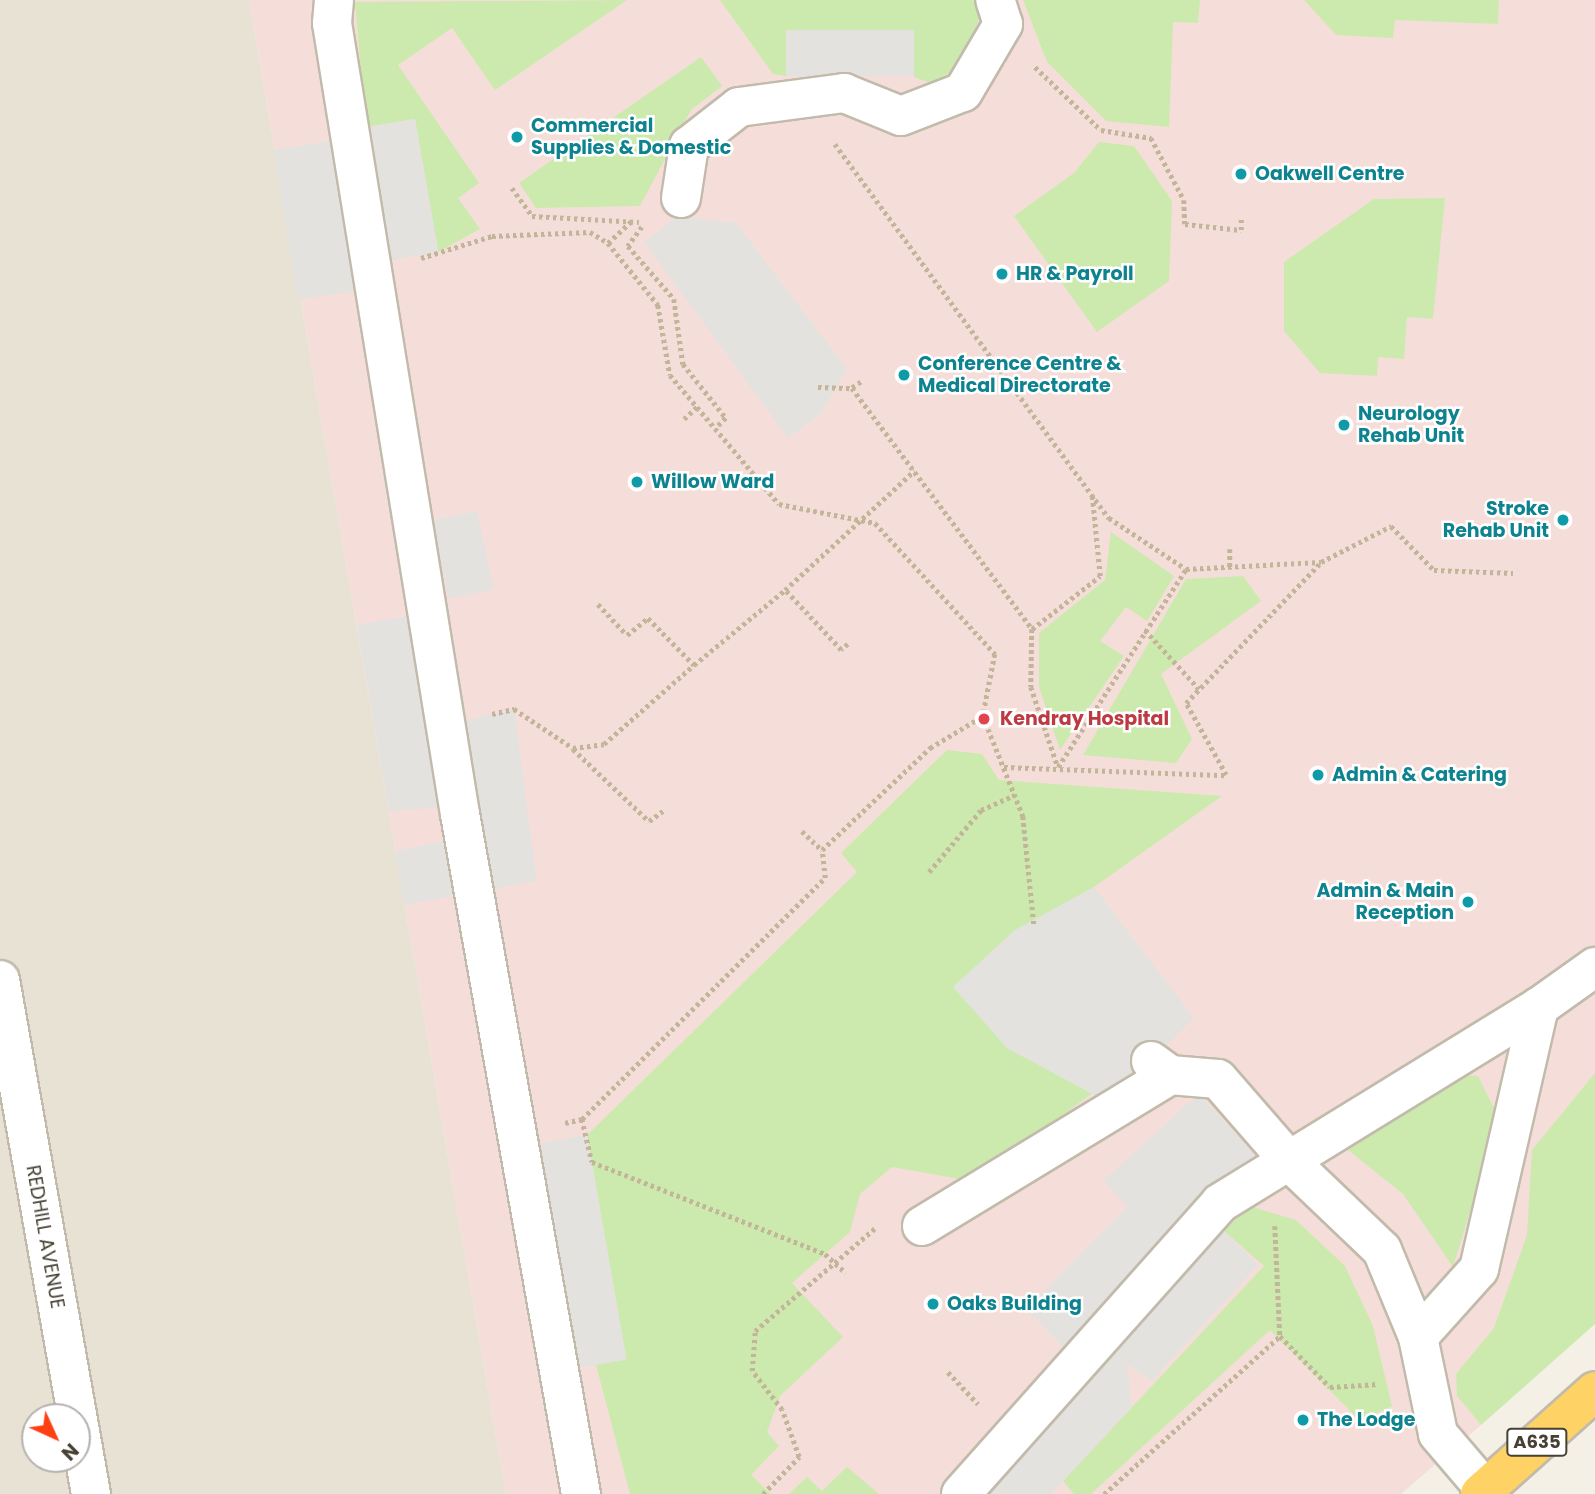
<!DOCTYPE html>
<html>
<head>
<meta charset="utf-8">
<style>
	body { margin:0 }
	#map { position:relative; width:1595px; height:1494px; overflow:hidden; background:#f4f0e6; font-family:Poppins,sans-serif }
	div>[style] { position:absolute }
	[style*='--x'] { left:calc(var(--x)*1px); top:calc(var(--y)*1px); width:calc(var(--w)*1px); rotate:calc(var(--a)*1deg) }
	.residential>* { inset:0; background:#e8e2d4 }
	.medical>* { inset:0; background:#f5ded9 }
	.green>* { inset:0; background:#cceaad }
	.parking>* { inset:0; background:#e4e2de; transform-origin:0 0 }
	.path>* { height:4.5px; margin-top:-2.25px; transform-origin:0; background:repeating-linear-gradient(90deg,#c2b599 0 3.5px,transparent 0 7px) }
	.roads { filter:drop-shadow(2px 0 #c2bbab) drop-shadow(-2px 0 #c2bbab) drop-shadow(0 2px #c2bbab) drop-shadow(0 -2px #c2bbab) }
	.minor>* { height:38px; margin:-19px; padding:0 19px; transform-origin:19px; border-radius:19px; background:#fff }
	.highway>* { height:38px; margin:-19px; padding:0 19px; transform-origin:19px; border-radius:19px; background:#ffd266 }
	.dots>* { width:19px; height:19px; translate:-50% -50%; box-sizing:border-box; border:4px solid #fff; border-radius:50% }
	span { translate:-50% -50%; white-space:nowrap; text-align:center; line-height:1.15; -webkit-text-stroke:5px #fff; paint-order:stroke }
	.shield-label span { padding:2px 5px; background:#fff; border:2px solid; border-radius:5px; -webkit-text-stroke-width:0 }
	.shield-label { font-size:18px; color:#474135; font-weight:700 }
	.culture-label { font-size:19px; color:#0d838f; font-weight:700 }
	.left { translate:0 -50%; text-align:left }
	.right { translate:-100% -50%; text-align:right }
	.health-label { font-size:19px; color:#be3a42; font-weight:700 }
	.street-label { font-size:19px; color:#474135 }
	.north { position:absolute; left:21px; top:1403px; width:70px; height:70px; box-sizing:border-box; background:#fff; border:2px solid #b5b3ae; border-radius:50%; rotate:135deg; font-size:19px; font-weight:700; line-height:28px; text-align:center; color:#474135 }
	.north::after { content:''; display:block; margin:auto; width:24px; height:32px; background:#ff4012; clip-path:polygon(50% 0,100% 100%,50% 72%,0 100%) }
</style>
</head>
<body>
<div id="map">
	<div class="residential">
		<div style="clip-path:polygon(evenodd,0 0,249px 0,506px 1494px,0 1494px,0 0,35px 1417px,77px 1417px,77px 1459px,35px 1459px,35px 1417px)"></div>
	</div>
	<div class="medical">
		<div style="clip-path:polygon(249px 0,1595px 0,1595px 1219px,1457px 1395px,1481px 1425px,1401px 1494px,506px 1494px)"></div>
	</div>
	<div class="green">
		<div style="clip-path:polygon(627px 0,495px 90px,452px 28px,398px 65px,479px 183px,458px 198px,480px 229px,438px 252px,415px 119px,366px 127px,355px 2px)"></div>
		<div style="clip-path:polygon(720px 0,974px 0,980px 15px,966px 62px,932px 84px,914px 77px,914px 31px,786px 30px,786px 76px,773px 74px)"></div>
		<div style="clip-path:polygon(1023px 0,1200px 0,1198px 23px,1173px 22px,1169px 127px,1106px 121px,1047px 62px)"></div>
		<div style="clip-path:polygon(1304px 0,1499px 0,1498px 24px,1395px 20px,1393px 38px,1336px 35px)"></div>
		<div style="clip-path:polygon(701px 57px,722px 86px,691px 110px,640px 206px,536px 208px,519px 183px)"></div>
		<div style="clip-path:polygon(1099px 142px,1134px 146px,1172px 201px,1169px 281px,1097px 332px,1014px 216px,1074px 173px)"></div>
		<div style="clip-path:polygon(1445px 198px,1433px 319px,1407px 317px,1404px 359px,1378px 357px,1377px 376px,1320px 373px,1284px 331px,1284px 262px,1374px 199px)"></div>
		<div style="clip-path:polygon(1111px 532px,1174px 576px,1147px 621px,1126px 607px,1100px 641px,1124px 656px,1060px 750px,1039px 687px,1039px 633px,1105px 580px)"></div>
		<div style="clip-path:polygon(1243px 576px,1261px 601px,1161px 674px,1192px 739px,1176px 763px,1083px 755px,1186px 579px)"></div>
		<div style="clip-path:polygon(947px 750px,982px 754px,999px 780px,1222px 796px,1094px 887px,1007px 1048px,1093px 1093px,971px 1181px,892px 1167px,860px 1194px,850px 1232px,792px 1283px,843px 1337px,780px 1396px,767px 1432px,779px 1446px,751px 1475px,771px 1494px,630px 1494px,596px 1365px,626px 1359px,587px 1135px,857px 872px,841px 853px)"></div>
		<div style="clip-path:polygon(1595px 1073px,1595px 1324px,1481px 1425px,1457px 1396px,1456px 1374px,1494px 1328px,1527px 1235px,1532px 1150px)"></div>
		<div style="clip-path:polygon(1457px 1075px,1478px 1076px,1499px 1118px,1453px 1267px,1403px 1194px,1348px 1150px)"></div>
		<div style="clip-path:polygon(1249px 1206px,1296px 1220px,1345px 1266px,1373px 1326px,1392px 1406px,1360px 1421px,1270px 1330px,1091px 1494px,1074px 1494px,1063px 1481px,1264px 1266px,1224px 1231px)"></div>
		<div style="clip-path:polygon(847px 1467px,879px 1494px,789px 1494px,807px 1477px,822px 1491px)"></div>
	</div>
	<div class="parking">
		<div style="left:786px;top:30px;width:128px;height:46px"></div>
		<div style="left:415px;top:119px;width:135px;height:50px;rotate:80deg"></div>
		<div style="left:330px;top:141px;width:152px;height:57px;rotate:81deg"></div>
		<div style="clip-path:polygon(678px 216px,736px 223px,847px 369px,820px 415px,788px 438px,644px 242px)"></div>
		<div style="left:477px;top:511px;width:80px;height:46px;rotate:78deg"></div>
		<div style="clip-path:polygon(412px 615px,426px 730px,514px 709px,537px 881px,404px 905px,395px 851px,445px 841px,440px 807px,389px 812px,357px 625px)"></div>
		<div style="clip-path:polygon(1094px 887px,1194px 1018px,1109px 1103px,1007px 1048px,953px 987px,1015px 930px)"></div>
		<div style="clip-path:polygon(1199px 1094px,1254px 1154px,1065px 1349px,1026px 1309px,1127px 1207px,1103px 1180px)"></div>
		<div style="left:587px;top:1135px;width:228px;height:59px;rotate:80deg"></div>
		<div style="clip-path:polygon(1224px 1231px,1258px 1265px,1152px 1381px,1127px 1364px,1132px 1407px,1051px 1494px,989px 1494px)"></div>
	</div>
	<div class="path">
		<div style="--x:1035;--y:67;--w:91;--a:43.7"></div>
		<div style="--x:1101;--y:130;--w:51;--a:9.1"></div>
		<div style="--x:1151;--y:138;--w:70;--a:62"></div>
		<div style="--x:1184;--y:200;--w:24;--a:88"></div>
		<div style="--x:1185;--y:224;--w:56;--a:6.1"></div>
		<div style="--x:1241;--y:230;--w:12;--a:-90"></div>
		<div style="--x:835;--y:144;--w:464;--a:53.8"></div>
		<div style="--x:1109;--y:518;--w:92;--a:33.5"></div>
		<div style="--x:1186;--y:569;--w:135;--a:-3"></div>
		<div style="--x:512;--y:188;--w:34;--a:54"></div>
		<div style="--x:532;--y:216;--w:107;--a:3.2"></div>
		<div style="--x:642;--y:227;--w:24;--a:126"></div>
		<div style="--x:628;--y:246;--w:70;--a:49"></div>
		<div style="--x:674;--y:299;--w:66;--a:82.1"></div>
		<div style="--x:683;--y:364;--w:69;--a:51.5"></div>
		<div style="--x:726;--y:418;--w:14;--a:135"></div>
		<div style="--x:608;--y:243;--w:33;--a:-43"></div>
		<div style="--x:421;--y:258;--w:74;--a:-17.2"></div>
		<div style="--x:492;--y:236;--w:98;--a:-2.3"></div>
		<div style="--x:590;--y:232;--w:21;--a:31"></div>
		<div style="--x:608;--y:243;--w:80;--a:51.1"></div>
		<div style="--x:658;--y:305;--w:71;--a:80.3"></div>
		<div style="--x:670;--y:375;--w:169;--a:49.8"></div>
		<div style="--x:779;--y:504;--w:98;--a:11.2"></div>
		<div style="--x:875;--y:523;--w:178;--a:47.5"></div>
		<div style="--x:995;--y:654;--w:63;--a:101"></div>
		<div style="--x:983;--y:716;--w:108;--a:68.2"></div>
		<div style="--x:1023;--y:816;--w:109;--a:84.2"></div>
		<div style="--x:861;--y:382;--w:11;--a:146"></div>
		<div style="--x:852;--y:388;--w:301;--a:53.2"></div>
		<div style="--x:1032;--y:629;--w:58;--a:91"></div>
		<div style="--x:1031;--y:687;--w:84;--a:71.4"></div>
		<div style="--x:818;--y:387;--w:34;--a:2"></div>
		<div style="--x:684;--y:419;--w:18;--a:-43"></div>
		<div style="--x:1230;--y:549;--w:18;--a:90"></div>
		<div style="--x:598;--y:604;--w:42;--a:46.9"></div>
		<div style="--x:627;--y:635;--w:27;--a:-39"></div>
		<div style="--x:648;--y:618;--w:66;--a:45.6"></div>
		<div style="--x:694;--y:665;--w:118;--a:-39.5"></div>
		<div style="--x:1032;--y:629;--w:86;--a:-37.9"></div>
		<div style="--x:1100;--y:576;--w:81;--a:-95.6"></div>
		<div style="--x:1145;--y:630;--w:80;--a:47.5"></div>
		<div style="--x:848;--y:644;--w:9;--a:139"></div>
		<div style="--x:841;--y:650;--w:82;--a:-133"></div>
		<div style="--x:785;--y:590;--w:176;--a:-42.7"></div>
		<div style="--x:492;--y:714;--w:23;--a:-13"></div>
		<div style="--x:514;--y:709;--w:71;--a:33.5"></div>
		<div style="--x:573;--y:748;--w:31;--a:-7"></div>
		<div style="--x:604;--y:744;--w:120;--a:-41.3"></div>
		<div style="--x:573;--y:749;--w:105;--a:43.5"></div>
		<div style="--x:649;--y:821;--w:17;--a:-36"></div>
		<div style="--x:1004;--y:767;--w:222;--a:2.1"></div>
		<div style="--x:1226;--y:775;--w:82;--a:-119.1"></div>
		<div style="--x:1186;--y:703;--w:195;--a:-46.2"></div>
		<div style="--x:1321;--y:562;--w:79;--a:-27.2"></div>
		<div style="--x:1391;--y:526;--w:62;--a:45.7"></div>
		<div style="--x:1434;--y:570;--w:79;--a:2.2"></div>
		<div style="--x:1058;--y:767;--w:236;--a:-57.1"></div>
		<div style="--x:802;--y:831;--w:28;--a:44"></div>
		<div style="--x:929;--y:872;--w:81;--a:-50"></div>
		<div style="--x:981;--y:810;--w:37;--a:-24"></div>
		<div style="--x:582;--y:1119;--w:44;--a:76.9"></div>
		<div style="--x:592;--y:1162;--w:251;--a:21.5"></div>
		<div style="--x:825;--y:1254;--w:28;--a:42"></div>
		<div style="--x:565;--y:1123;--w:17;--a:-13"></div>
		<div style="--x:582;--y:1119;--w:342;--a:-44.8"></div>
		<div style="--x:825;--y:878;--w:28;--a:-96"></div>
		<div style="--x:822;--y:850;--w:149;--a:-43.4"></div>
		<div style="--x:930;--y:748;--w:62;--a:-31.1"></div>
		<div style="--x:1275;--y:1226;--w:110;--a:87.4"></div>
		<div style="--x:1280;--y:1336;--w:71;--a:45.6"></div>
		<div style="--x:1330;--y:1387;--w:48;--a:-3.6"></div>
		<div style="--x:948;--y:1372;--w:44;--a:46.8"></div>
		<div style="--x:763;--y:1494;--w:52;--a:-45.8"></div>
		<div style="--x:799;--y:1457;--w:50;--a:-109.9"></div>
		<div style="--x:782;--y:1410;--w:49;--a:-127.6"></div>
		<div style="--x:752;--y:1371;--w:40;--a:-85.7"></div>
		<div style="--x:755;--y:1331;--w:158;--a:-40.6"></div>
		<div style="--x:1104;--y:1494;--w:237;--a:-41.9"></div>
	</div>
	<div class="roads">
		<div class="minor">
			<div style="--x:334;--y:0;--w:23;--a:95"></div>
			<div style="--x:332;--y:23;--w:801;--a:80.81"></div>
			<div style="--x:460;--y:814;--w:691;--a:79.91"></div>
			<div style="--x:681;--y:198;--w:53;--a:-81.3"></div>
			<div style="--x:689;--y:146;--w:63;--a:-38"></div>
			<div style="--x:739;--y:107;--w:106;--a:-7.6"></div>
			<div style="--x:844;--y:93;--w:61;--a:22"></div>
			<div style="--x:901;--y:116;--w:66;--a:-21.2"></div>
			<div style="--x:963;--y:92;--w:79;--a:-59.5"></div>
			<div style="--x:1003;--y:24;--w:25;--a:-108"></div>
			<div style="--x:0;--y:980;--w:522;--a:79.96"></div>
			<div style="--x:1151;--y:1061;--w:24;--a:36"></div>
			<div style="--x:1170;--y:1075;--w:48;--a:4.8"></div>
			<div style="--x:1218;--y:1079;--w:111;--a:49"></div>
			<div style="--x:1291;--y:1163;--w:126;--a:43.7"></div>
			<div style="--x:1382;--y:1250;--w:94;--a:67.5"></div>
			<div style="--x:1418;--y:1337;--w:99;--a:78.3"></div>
			<div style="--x:1438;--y:1434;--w:72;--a:49.5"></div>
			<div style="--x:922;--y:1226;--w:290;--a:-31.3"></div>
			<div style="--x:1418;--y:1337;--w:91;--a:-48.1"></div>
			<div style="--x:1479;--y:1269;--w:269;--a:-77.1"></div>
			<div style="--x:1539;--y:1007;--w:69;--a:-35.5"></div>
			<div style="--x:961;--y:1494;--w:390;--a:-48.3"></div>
			<div style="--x:1220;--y:1203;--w:374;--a:-31.6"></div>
		</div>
		<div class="highway">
			<div style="--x:1480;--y:1494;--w:154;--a:-41.8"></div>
		</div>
	</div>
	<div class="dots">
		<div style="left:517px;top:137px;background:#0f9aa8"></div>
		<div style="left:1241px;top:174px;background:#0f9aa8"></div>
		<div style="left:1002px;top:274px;background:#0f9aa8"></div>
		<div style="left:904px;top:375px;background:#0f9aa8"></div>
		<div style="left:1344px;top:425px;background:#0f9aa8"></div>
		<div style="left:637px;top:482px;background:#0f9aa8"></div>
		<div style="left:1563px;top:520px;background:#0f9aa8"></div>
		<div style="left:984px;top:719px;background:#e0444e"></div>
		<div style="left:1318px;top:775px;background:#0f9aa8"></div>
		<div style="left:1468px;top:902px;background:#0f9aa8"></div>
		<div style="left:933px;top:1304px;background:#0f9aa8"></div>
		<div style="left:1303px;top:1420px;background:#0f9aa8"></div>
	</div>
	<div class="shield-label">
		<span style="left:1537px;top:1442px">A635</span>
	</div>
	<div class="culture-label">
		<span class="left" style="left:531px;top:137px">Commercial<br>Supplies &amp; Domestic</span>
		<span class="left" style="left:1255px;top:174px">Oakwell Centre</span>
		<span class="left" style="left:1016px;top:274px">HR &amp; Payroll</span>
		<span class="left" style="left:918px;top:375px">Conference Centre &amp;<br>Medical Directorate</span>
		<span class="left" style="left:1358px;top:425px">Neurology<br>Rehab Unit</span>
		<span class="left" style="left:651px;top:482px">Willow Ward</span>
		<span class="right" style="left:1549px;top:520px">Stroke<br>Rehab Unit</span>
		<span class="left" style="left:1332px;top:775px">Admin &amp; Catering</span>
		<span class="right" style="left:1454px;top:902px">Admin &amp; Main<br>Reception</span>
		<span class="left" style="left:947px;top:1304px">Oaks Building</span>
		<span class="left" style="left:1317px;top:1420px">The Lodge</span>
	</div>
	<div class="health-label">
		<span class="left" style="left:1000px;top:719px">Kendray Hospital</span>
	</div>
	<div class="street-label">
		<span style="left:45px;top:1237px;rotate:80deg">REDHILL AVENUE</span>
	</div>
	<div class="north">N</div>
</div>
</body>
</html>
